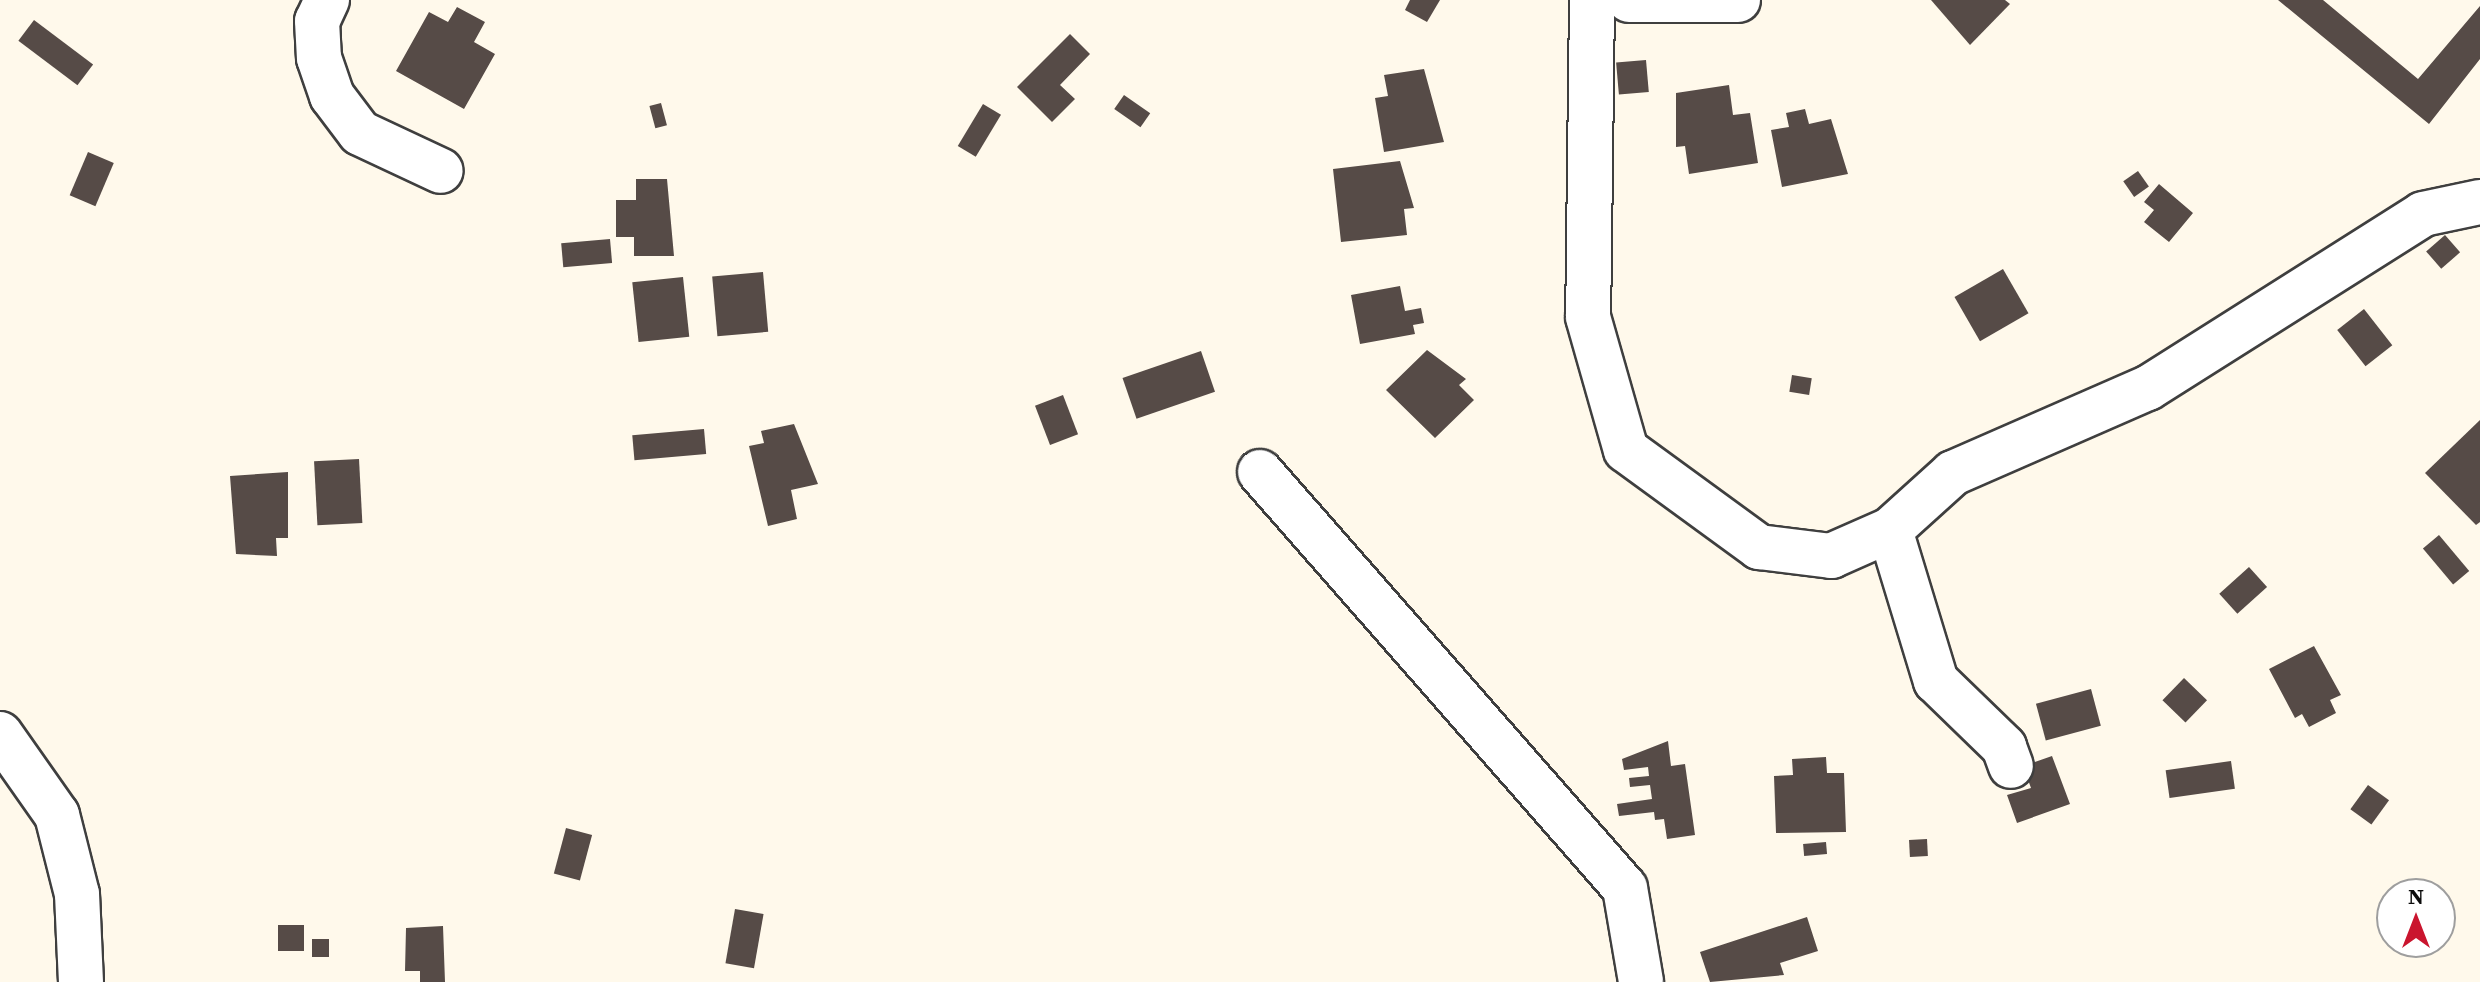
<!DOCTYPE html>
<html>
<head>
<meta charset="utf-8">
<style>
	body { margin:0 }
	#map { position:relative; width:2480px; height:982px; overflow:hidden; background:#fff9eb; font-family:"Source Serif 4",serif }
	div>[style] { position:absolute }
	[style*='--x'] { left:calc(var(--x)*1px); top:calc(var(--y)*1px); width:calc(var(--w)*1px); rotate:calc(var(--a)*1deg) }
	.building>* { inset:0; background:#564b47; transform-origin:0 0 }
	.roads { filter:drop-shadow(2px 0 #3f3f3f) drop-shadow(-2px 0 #3f3f3f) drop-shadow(0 2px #3f3f3f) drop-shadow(0 -2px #3f3f3f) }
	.minor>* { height:44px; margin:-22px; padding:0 22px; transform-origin:22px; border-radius:22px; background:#fff }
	span { translate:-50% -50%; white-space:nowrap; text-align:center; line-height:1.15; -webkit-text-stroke:8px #fff; paint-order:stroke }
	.north { position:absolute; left:2376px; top:878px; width:80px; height:80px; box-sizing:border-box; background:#fff; border:2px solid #9e9e9e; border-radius:50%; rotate:0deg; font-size:22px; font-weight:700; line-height:32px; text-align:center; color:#0c0c0c }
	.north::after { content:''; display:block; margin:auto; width:28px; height:36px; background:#ca152e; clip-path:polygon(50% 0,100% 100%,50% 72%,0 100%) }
</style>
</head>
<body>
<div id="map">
	<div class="building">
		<div style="clip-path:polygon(1410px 0,1440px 0,1427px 22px,1405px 10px)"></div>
		<div style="clip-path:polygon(1931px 0,2005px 0,2010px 4px,1970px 45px)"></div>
		<div style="clip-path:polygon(2278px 0,2323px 0,2418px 79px,2480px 6px,2480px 59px,2429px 124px)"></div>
		<div style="clip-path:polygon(457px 7px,485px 22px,474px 42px,495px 54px,464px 109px,396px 71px,429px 12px,448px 22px)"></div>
		<div style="left:34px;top:20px;width:74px;height:26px;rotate:37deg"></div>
		<div style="clip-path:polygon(1070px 34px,1090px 54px,1060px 85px,1075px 99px,1052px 122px,1017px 87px)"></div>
		<div style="left:1646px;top:60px;width:32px;height:30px;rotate:85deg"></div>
		<div style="clip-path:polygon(1424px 69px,1444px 142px,1384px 152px,1375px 98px,1388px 96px,1384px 75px)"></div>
		<div style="clip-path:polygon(1729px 85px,1733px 115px,1750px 113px,1758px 163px,1689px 174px,1685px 146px,1676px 147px,1676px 93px)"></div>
		<div style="left:1124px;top:95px;width:32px;height:17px;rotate:35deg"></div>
		<div style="left:661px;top:103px;width:23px;height:12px;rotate:75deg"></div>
		<div style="left:983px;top:104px;width:21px;height:49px;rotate:31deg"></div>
		<div style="clip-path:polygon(1805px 109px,1809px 124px,1831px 119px,1848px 174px,1782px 187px,1771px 130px,1789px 127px,1786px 113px)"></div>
		<div style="left:88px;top:152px;width:28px;height:47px;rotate:23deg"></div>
		<div style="clip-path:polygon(1400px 161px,1414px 208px,1404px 209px,1407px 235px,1341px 242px,1333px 169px)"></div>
		<div style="left:2138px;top:171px;width:19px;height:18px;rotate:55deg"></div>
		<div style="clip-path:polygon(636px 179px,667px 179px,674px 256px,634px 256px,634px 237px,616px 237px,616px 200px,636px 200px)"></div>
		<div style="clip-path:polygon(2159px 184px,2193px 213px,2169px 242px,2144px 222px,2154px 210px,2144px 202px)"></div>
		<div style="left:2445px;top:235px;width:23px;height:25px;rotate:49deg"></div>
		<div style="left:610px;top:239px;width:24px;height:49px;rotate:85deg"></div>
		<div style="left:2003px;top:269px;width:51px;height:56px;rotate:60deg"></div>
		<div style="left:763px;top:272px;width:60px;height:51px;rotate:85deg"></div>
		<div style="left:683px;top:277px;width:60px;height:51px;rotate:84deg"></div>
		<div style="clip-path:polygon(1400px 286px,1405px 311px,1421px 308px,1424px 323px,1413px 325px,1415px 334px,1360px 344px,1351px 295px)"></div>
		<div style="left:2364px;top:309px;width:46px;height:34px;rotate:52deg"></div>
		<div style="clip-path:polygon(1427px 350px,1466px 379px,1459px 385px,1474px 400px,1435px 438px,1386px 390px)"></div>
		<div style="left:1201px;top:351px;width:43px;height:83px;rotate:71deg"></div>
		<div style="left:1792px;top:375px;width:20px;height:17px;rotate:9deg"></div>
		<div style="left:1063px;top:395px;width:42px;height:30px;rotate:69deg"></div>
		<div style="clip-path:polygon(2480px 420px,2480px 522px,2476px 525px,2425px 473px)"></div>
		<div style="clip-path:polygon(794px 424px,818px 484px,791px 490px,797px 519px,768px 526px,749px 446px,764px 443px,761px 431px)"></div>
		<div style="left:704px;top:429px;width:25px;height:72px;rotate:85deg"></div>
		<div style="left:359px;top:459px;width:64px;height:45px;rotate:87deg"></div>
		<div style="clip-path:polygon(288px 472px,288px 538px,276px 538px,277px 556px,236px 554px,230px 476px)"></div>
		<div style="left:2439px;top:535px;width:47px;height:21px;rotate:50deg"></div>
		<div style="left:2249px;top:567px;width:27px;height:40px;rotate:48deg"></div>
		<div style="clip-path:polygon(2314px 646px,2341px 695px,2330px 700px,2336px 713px,2309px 727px,2302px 714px,2295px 718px,2269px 669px)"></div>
		<div style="left:2184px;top:678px;width:32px;height:31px;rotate:44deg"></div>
		<div style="left:2091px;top:689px;width:38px;height:57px;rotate:75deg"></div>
		<div style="clip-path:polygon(1668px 741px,1671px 766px,1685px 764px,1695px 835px,1667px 839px,1664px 819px,1655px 820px,1654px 812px,1619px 816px,1617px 804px,1652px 799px,1650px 785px,1630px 787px,1629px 778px,1649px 776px,1648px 767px,1624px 770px,1622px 759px)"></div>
		<div style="clip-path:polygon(2052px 756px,2070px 804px,2017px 823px,2007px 795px,2031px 788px,2023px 766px)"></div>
		<div style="clip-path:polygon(1826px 757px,1827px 773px,1844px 773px,1846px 832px,1776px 833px,1774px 776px,1793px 775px,1792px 759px)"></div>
		<div style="left:2231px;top:761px;width:28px;height:66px;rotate:82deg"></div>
		<div style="left:2368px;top:785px;width:26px;height:30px;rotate:36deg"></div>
		<div style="left:566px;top:828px;width:27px;height:47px;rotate:15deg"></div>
		<div style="left:1927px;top:839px;width:17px;height:18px;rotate:87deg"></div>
		<div style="left:1826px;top:842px;width:12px;height:23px;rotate:85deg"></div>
		<div style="left:735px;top:909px;width:29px;height:55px;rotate:10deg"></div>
		<div style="clip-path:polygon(1807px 917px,1818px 951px,1780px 963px,1784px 975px,1710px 982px,1700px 952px)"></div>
		<div style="left:278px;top:925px;width:26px;height:26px"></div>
		<div style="clip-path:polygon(443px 926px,445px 982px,420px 982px,420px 971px,405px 971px,406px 928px)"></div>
		<div style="left:312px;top:939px;width:17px;height:18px"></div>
	</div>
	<div class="roads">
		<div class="minor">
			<div style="--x:327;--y:0;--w:23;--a:115"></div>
			<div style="--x:317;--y:21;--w:37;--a:87"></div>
			<div style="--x:319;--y:58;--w:40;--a:71.1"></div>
			<div style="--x:332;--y:96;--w:46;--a:52.9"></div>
			<div style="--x:360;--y:133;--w:89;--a:25.1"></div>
			<div style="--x:1592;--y:0;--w:317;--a:90.7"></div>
			<div style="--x:1588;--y:317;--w:138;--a:74.1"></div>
			<div style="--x:1626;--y:450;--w:165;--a:36.1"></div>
			<div style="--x:1759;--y:547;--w:73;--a:7.1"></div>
			<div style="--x:1831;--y:556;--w:64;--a:-23.8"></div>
			<div style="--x:1890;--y:530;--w:158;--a:73.1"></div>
			<div style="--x:1936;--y:681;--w:95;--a:44.1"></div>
			<div style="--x:2004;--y:747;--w:20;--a:70"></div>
			<div style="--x:1629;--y:0;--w:109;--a:0"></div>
			<div style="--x:1260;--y:472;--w:553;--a:48.74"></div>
			<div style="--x:1625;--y:888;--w:95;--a:80.3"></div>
			<div style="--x:1890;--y:530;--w:85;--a:-42.1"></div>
			<div style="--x:1953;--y:473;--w:213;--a:-23.6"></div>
			<div style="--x:2148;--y:388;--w:325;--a:-32.3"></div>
			<div style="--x:2423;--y:214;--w:58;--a:-11.9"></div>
			<div style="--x:0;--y:734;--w:99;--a:54.9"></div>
			<div style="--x:57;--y:815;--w:81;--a:75.8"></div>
			<div style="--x:77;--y:894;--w:88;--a:87.4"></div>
		</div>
	</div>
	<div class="north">N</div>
</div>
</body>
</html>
